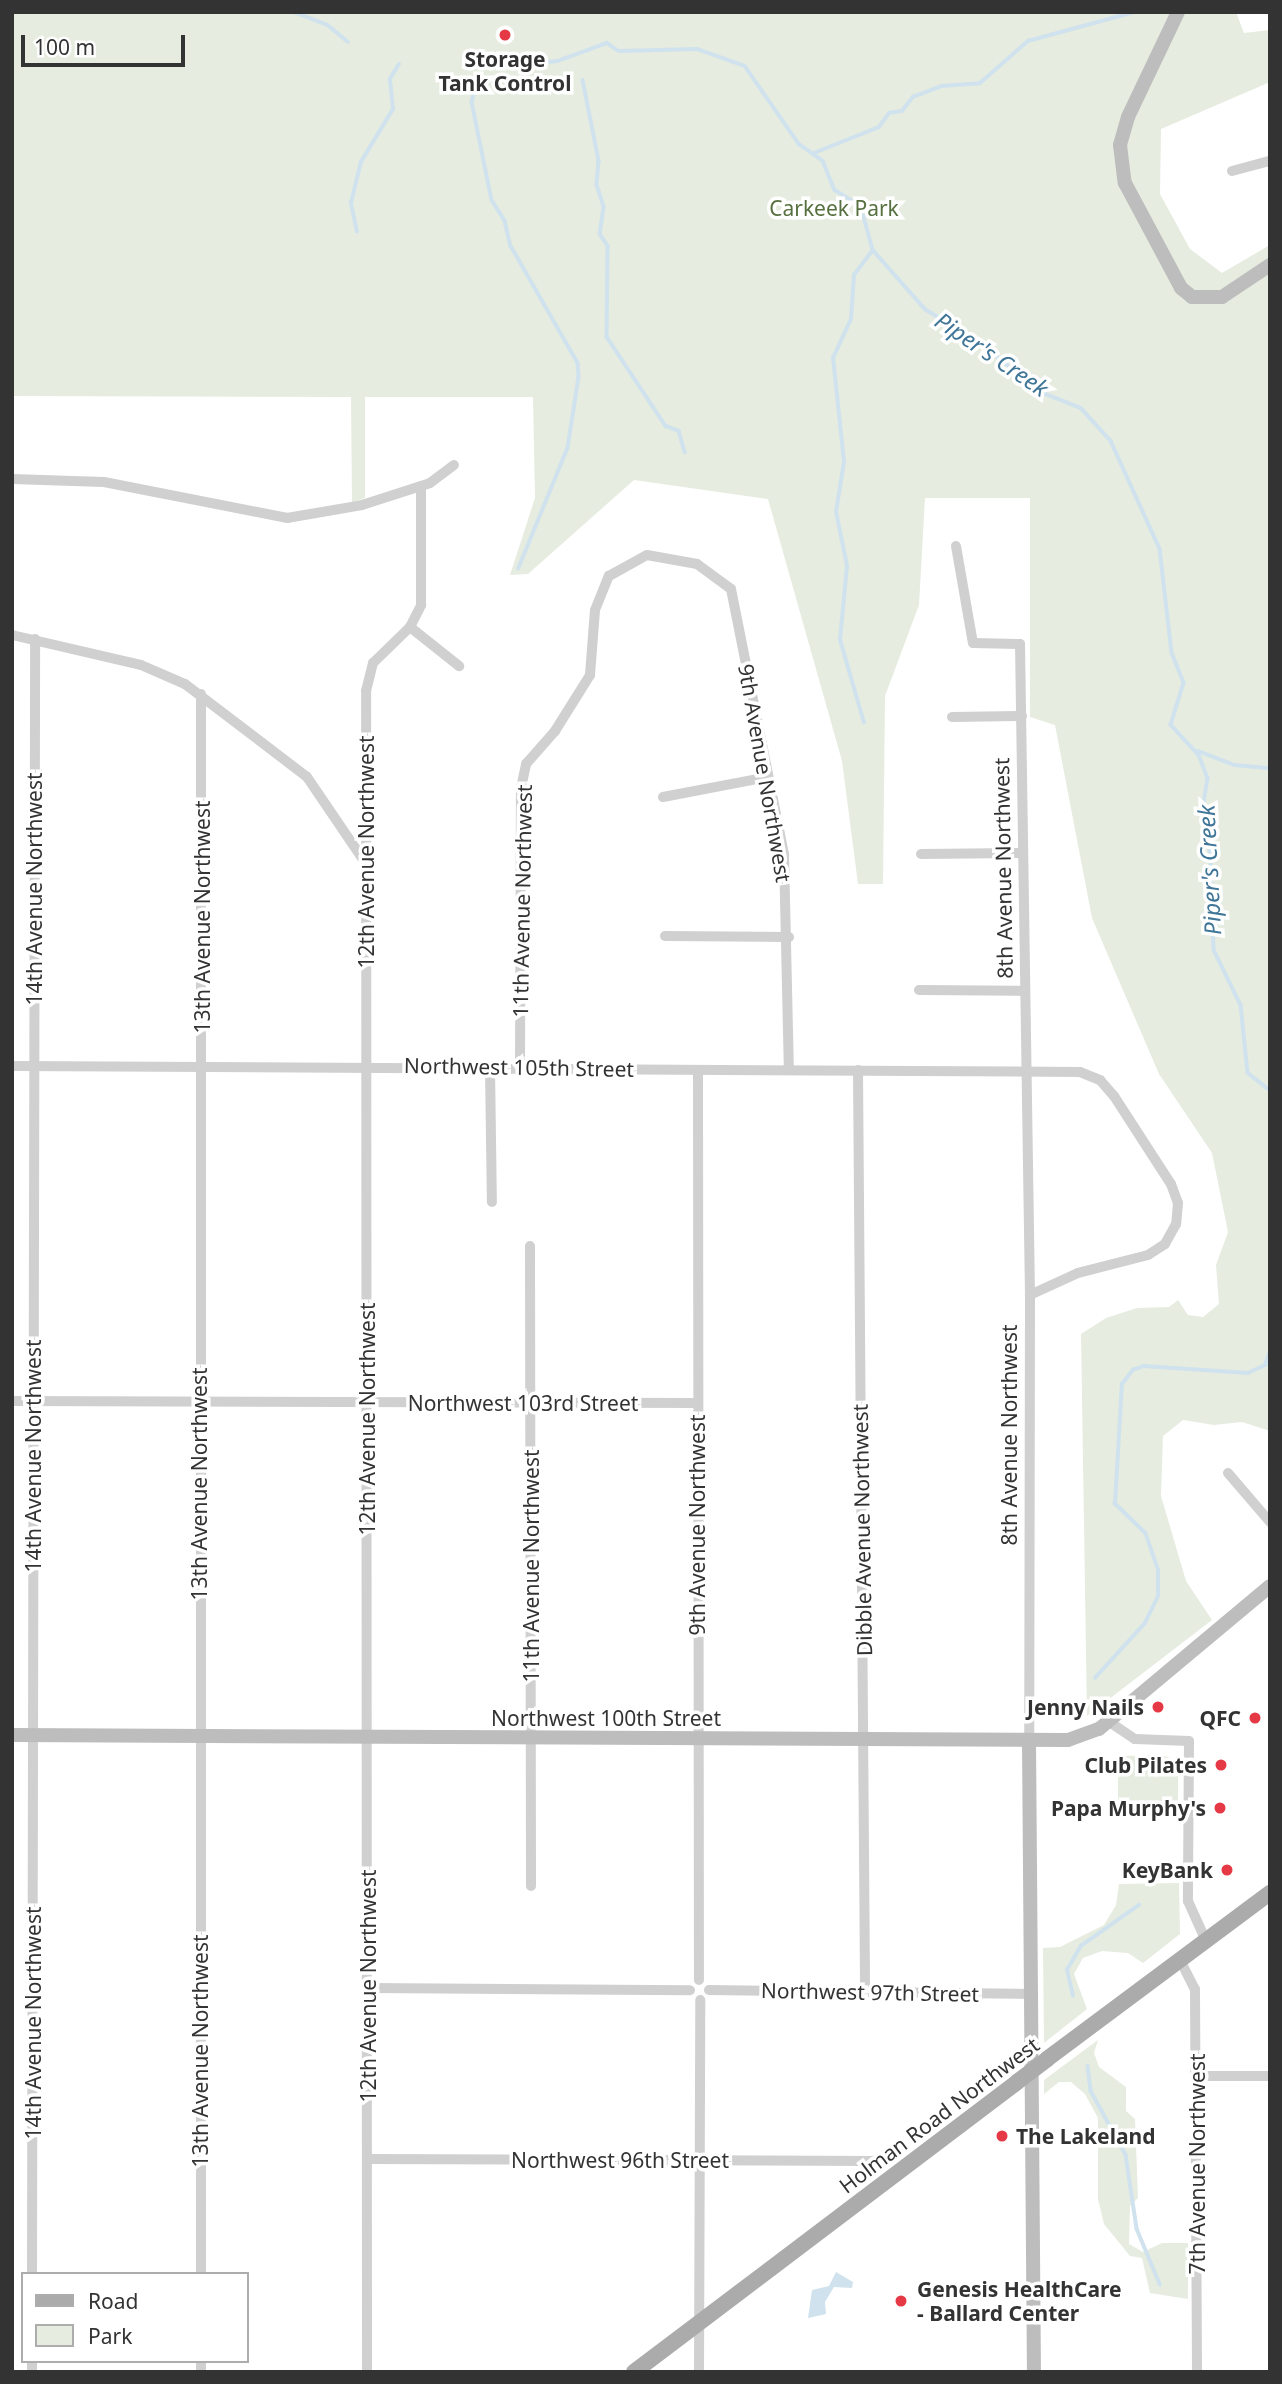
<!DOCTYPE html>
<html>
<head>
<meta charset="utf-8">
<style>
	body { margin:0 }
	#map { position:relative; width:1282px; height:2384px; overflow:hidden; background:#fff; font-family:"Noto Sans",sans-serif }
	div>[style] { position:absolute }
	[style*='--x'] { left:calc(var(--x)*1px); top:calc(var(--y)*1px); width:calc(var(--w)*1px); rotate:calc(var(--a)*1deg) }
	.green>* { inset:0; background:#e6ecdf }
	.water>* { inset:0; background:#cfe2ee }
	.stream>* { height:3.5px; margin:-1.75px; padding:0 1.75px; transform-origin:1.75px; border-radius:1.75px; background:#cfe2ee }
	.street>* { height:10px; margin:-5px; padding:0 5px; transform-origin:5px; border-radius:5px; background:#d0d0d0 }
	.secondary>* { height:14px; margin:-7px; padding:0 7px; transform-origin:7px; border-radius:7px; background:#bdbdbd }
	.primary>* { height:16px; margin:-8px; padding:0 8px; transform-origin:8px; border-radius:8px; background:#ababab }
	.primary-bridge>* { height:16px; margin:-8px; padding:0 8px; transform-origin:8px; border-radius:8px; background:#ababab }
	.dots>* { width:19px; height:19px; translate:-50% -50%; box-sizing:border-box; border:4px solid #fff; border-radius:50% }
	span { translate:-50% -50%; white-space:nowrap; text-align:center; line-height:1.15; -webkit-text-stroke:7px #fff; paint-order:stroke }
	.poi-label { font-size:21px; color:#333; font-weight:700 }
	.right { translate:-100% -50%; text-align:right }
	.left { translate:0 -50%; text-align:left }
	.park-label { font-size:21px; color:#56703f }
	.street-label { font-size:21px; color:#333 }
	.water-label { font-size:23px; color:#3f7597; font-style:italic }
	.frame { position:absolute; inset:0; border:14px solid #333; pointer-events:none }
	.legend { position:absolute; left:21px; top:2272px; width:228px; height:91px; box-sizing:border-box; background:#fff; border:2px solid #adadad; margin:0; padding:9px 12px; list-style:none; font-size:21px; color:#333 }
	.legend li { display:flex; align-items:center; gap:14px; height:35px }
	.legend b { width:35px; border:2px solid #adadad }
	.scale { position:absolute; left:21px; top:35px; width:164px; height:32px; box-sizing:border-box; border:4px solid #333; border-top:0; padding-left:9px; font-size:21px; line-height:24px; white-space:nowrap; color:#333; -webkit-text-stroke:5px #fff; paint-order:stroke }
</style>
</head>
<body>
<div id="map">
	<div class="green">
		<div style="clip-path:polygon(12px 12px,1236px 12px,1244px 33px,1270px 30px,1270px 82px,1161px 129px,1160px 194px,1190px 249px,1222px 273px,1270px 245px,1270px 1431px,1242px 1422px,1214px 1425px,1183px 1420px,1163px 1436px,1161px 1496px,1186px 1581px,1212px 1620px,1087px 1716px,1081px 1334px,1106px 1318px,1137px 1308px,1169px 1307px,1178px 1300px,1188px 1315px,1203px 1317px,1219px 1304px,1216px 1265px,1228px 1232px,1212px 1153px,1159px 1074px,1092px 918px,1055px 725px,1030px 717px,1030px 498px,925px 498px,919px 605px,885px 696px,883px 884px,858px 884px,842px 761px,768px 499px,634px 480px,528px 574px,510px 575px,535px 498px,533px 397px,365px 397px,365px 498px,352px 503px,351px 397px,12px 396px)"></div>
		<div style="clip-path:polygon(1161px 1755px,1171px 1758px,1178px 1769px,1178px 1806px,1118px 1806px,1118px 1756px)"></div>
		<div style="clip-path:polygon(1179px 1883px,1180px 1934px,1143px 1963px,1128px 1953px,1102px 1951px,1083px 1958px,1074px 1974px,1087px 2009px,1044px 2043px,1043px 1948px,1060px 1947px,1104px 1925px,1116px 1905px,1119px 1884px)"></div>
		<div style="clip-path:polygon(1098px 2040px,1094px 2053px,1099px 2067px,1126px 2087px,1126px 2111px,1135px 2119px,1138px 2198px,1130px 2206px,1129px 2244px,1143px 2252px,1162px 2243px,1188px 2243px,1188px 2299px,1150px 2293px,1142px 2258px,1130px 2256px,1104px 2224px,1098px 2199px,1098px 2118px,1085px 2094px,1071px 2082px,1059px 2082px,1044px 2094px,1044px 2080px)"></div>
	</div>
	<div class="water">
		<div style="clip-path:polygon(836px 2272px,853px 2282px,852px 2288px,834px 2287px,825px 2302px,826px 2314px,808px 2318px,812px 2290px,829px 2286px)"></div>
	</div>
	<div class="stream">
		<div style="--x:294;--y:12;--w:36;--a:21"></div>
		<div style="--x:328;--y:25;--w:26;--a:40"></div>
		<div style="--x:510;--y:65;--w:48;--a:-4.8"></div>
		<div style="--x:558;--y:61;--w:52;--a:-20.2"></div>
		<div style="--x:607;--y:43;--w:14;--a:34"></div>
		<div style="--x:619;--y:51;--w:78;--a:-1.5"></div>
		<div style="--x:697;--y:49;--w:51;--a:19.5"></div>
		<div style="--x:745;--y:66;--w:95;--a:55.3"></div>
		<div style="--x:799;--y:144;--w:29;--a:35"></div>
		<div style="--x:823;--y:161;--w:31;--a:68"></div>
		<div style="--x:835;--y:190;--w:31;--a:32"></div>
		<div style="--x:861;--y:206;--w:46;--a:74.7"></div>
		<div style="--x:873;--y:250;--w:79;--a:48.6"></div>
		<div style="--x:925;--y:309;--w:66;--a:31.3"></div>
		<div style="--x:981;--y:343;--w:75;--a:40.1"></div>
		<div style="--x:1038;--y:391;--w:46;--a:21.6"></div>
		<div style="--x:1081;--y:408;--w:45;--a:47.7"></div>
		<div style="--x:1111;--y:441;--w:119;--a:65.6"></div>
		<div style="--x:1160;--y:549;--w:105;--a:83.4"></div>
		<div style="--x:1172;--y:653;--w:32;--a:68"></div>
		<div style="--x:1184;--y:683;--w:44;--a:107.2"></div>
		<div style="--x:1171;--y:725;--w:41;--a:47"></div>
		<div style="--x:1199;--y:755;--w:25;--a:69"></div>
		<div style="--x:1208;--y:778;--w:33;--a:99"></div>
		<div style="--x:1203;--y:811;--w:29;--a:76"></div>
		<div style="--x:1210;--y:839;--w:111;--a:87.9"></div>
		<div style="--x:1214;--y:950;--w:61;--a:63.9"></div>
		<div style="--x:1241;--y:1005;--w:68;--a:84.1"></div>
		<div style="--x:1248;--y:1073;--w:28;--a:38"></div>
		<div style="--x:479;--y:76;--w:27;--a:105"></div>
		<div style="--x:472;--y:102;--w:100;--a:78.5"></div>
		<div style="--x:492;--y:200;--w:25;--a:58"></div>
		<div style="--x:505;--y:221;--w:26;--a:77"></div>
		<div style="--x:511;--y:246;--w:135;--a:60.2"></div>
		<div style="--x:578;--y:363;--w:14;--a:86"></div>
		<div style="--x:579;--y:377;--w:72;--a:98.8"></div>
		<div style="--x:568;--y:448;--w:130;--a:112.2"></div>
		<div style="--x:583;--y:80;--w:83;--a:78.8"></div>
		<div style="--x:599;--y:161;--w:24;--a:95"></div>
		<div style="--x:597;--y:185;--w:23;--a:72"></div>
		<div style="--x:604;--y:207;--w:27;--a:98"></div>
		<div style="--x:600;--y:234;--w:14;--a:56"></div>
		<div style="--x:608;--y:246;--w:91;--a:90.6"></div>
		<div style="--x:607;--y:337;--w:107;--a:56.5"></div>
		<div style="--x:666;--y:426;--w:14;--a:21"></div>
		<div style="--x:679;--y:431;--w:22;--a:74"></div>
		<div style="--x:814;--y:153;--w:70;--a:-21.8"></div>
		<div style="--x:879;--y:127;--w:17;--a:-54"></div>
		<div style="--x:889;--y:113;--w:13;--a:-9"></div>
		<div style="--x:902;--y:111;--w:18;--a:-52"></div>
		<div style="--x:913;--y:97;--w:30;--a:-21"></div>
		<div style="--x:941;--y:86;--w:39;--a:-4"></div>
		<div style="--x:980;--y:83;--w:64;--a:-41.2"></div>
		<div style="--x:1028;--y:41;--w:111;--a:-15.2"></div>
		<div style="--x:357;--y:232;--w:30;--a:-102"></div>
		<div style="--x:351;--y:203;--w:42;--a:-76.3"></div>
		<div style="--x:361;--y:162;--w:62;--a:-58.9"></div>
		<div style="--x:393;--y:109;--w:30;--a:-96"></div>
		<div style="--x:390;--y:79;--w:17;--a:-59"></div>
		<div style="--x:864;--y:723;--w:86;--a:-106.1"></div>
		<div style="--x:840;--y:640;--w:74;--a:-84.6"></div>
		<div style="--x:847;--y:566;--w:55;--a:-101.5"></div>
		<div style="--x:836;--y:512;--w:51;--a:-80.9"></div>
		<div style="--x:844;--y:462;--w:105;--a:-96"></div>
		<div style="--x:833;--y:358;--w:43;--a:-65.2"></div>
		<div style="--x:851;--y:319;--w:44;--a:-86.1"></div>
		<div style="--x:854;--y:275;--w:31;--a:-53"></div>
		<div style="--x:1198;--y:751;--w:39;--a:21"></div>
		<div style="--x:1234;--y:765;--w:36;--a:5"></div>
		<div style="--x:1095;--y:1678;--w:74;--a:-47.7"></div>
		<div style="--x:1145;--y:1623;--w:30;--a:-64"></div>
		<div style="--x:1158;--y:1596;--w:26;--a:-90"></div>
		<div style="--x:1158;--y:1570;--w:39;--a:-109"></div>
		<div style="--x:1145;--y:1533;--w:42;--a:-136"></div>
		<div style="--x:1115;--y:1504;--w:120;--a:-86.7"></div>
		<div style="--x:1122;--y:1384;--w:18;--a:-52"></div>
		<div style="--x:1133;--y:1370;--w:12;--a:-20"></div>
		<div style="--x:1144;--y:1366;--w:104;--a:3.9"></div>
		<div style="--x:1248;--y:1373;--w:19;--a:-25"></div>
		<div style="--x:1265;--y:1365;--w:15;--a:-70"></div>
		<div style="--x:1073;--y:1996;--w:27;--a:-103"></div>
		<div style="--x:1067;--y:1970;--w:28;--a:-60"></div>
		<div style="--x:1081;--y:1946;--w:71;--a:-35.3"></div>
		<div style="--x:1088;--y:2066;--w:25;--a:83"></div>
		<div style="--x:1091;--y:2091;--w:73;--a:61.3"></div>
		<div style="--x:1126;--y:2155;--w:75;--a:81.5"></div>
		<div style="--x:1137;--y:2229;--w:60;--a:67.3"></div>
	</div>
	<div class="street">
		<div style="--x:1232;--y:171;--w:39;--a:-15"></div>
		<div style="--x:12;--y:479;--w:92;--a:1.9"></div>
		<div style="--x:104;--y:482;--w:187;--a:11.1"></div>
		<div style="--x:287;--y:518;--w:76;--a:-9.8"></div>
		<div style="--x:362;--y:505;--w:71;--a:-17.9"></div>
		<div style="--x:430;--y:483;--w:30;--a:-37"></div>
		<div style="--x:956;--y:546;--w:98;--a:80.1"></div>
		<div style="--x:973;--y:643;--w:47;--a:1.2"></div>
		<div style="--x:1020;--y:644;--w:651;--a:89.12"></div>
		<div style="--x:1030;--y:1295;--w:446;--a:90.1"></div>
		<div style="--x:410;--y:627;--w:63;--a:38.5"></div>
		<div style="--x:12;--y:635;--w:132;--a:13.1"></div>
		<div style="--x:141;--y:665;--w:48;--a:23.4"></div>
		<div style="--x:185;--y:684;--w:153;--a:37.3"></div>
		<div style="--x:307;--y:777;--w:102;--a:55.8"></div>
		<div style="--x:201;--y:694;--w:1580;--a:90"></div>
		<div style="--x:952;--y:717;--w:70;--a:-0.8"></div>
		<div style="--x:663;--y:797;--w:107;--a:-10.8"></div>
		<div style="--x:921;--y:854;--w:102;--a:-0.6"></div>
		<div style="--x:665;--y:936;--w:124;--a:0.5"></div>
		<div style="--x:919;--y:990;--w:106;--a:0.5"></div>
		<div style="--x:12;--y:1066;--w:1068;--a:0.32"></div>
		<div style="--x:1080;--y:1072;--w:22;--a:22"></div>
		<div style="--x:1100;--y:1080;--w:21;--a:49"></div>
		<div style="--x:1114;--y:1096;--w:105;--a:57.1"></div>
		<div style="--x:1171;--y:1184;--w:20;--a:70"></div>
		<div style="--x:1178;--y:1203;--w:21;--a:95"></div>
		<div style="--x:1176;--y:1224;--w:23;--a:119"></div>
		<div style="--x:1165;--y:1244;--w:20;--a:147"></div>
		<div style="--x:1148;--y:1255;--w:72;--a:165.6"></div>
		<div style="--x:1078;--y:1273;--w:53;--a:155.4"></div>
		<div style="--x:490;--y:1067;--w:135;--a:89.2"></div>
		<div style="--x:520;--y:1067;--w:279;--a:-89.8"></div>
		<div style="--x:521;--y:788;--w:25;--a:-78"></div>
		<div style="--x:526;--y:764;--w:44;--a:-48.7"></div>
		<div style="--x:555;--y:731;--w:66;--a:-58"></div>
		<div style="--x:590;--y:675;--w:65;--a:-85.6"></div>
		<div style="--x:595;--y:610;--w:37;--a:-68"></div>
		<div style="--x:609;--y:576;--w:43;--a:-28.9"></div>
		<div style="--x:647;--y:555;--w:51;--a:10.2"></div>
		<div style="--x:697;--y:564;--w:42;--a:36.3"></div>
		<div style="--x:731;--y:589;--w:271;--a:78.7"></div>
		<div style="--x:784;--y:855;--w:213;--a:88.7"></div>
		<div style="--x:698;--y:1070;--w:910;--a:89.94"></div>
		<div style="--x:858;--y:1070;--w:921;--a:89.56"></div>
		<div style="--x:530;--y:1246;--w:640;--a:89.91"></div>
		<div style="--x:12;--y:1401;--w:685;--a:0.17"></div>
		<div style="--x:1228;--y:1473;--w:65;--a:49.4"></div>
		<div style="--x:1108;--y:1721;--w:32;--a:34"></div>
		<div style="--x:1135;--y:1739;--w:54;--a:2.1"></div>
		<div style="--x:1189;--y:1741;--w:160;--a:90.4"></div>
		<div style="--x:1188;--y:1901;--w:44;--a:65.8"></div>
		<div style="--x:1180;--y:1960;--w:33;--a:63"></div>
		<div style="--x:1195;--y:1989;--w:383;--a:89.7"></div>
		<div style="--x:368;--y:1988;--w:322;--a:0.4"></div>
		<div style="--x:709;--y:1990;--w:323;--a:0.7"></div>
		<div style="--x:1197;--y:2076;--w:73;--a:0"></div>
		<div style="--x:368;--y:2159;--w:504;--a:0.23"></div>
		<div style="--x:32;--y:2274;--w:1635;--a:-89.89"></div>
		<div style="--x:201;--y:2361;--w:11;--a:90"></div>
		<div style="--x:32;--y:2372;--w:11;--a:-90"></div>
		<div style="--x:367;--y:2372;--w:1681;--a:-90.03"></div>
		<div style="--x:366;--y:691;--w:29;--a:-76"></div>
		<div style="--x:373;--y:663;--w:52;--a:-44.2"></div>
		<div style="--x:410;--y:627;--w:25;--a:-63"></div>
		<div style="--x:421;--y:605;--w:119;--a:-90"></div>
		<div style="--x:699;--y:2372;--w:372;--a:-89.8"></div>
	</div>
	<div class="secondary">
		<div style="--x:1178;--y:12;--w:116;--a:115.5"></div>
		<div style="--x:1128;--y:117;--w:29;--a:106"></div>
		<div style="--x:1120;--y:145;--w:38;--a:83"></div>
		<div style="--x:1125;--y:183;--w:119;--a:61.9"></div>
		<div style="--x:1181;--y:288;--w:14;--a:39"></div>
		<div style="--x:1192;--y:297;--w:30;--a:0"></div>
		<div style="--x:1222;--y:297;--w:58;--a:-33.7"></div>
		<div style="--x:12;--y:1735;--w:1056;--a:0.27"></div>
		<div style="--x:1068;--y:1740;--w:33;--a:-20"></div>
		<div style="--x:1099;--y:1729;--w:223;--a:-39.9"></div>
		<div style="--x:1029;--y:1741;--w:631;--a:89.55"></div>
	</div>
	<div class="primary">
		<div style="--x:1047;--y:2059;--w:278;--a:-36.7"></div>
		<div style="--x:634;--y:2372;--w:480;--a:-37.1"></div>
	</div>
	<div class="primary-bridge">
		<div style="--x:1017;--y:2082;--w:38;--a:-37"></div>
	</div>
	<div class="dots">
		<div style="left:505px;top:35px;background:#e63946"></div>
		<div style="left:1158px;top:1707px;background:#e63946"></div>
		<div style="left:1255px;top:1718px;background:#e63946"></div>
		<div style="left:1221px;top:1765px;background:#e63946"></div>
		<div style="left:1220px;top:1808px;background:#e63946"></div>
		<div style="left:1227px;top:1870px;background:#e63946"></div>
		<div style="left:1002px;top:2136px;background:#e63946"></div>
		<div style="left:901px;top:2301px;background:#e63946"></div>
	</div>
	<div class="poi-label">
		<span style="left:505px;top:71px">Storage<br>Tank Control</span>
		<span class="right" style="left:1144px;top:1707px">Jenny Nails</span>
		<span class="right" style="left:1241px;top:1718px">QFC</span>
		<span class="right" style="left:1207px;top:1765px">Club Pilates</span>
		<span class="right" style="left:1206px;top:1808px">Papa Murphy's</span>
		<span class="right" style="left:1213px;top:1870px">KeyBank</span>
		<span class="left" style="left:1016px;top:2136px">The Lakeland</span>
		<span class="left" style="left:917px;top:2301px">Genesis HealthCare<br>- Ballard Center</span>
	</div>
	<div class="park-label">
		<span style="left:834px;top:208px">Carkeek Park</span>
	</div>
	<div class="street-label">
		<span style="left:765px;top:773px;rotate:80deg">9th Avenue Northwest</span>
		<span style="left:366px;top:852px;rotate:-90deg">12th Avenue Northwest</span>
		<span style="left:1003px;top:868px;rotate:-91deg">8th Avenue Northwest</span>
		<span style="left:34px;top:889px;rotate:-90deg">14th Avenue Northwest</span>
		<span style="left:522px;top:901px;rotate:-89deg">11th Avenue Northwest</span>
		<span style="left:202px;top:917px;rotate:-90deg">13th Avenue Northwest</span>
		<span style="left:519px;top:1067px;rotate:1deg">Northwest 105th Street</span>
		<span style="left:523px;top:1403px">Northwest 103rd Street</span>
		<span style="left:367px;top:1419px;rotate:-90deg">12th Avenue Northwest</span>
		<span style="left:1009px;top:1435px;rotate:-90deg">8th Avenue Northwest</span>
		<span style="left:33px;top:1456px;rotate:-90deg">14th Avenue Northwest</span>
		<span style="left:199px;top:1484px;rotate:-90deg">13th Avenue Northwest</span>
		<span style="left:697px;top:1525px;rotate:-90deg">9th Avenue Northwest</span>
		<span style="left:862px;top:1530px;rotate:-91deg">Dibble Avenue Northwest</span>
		<span style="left:531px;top:1566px;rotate:-90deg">11th Avenue Northwest</span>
		<span style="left:606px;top:1718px">Northwest 100th Street</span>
		<span style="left:368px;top:1986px;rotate:-90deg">12th Avenue Northwest</span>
		<span style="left:870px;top:1992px;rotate:1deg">Northwest 97th Street</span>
		<span style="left:33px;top:2023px;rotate:-90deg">14th Avenue Northwest</span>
		<span style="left:200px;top:2051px;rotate:-90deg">13th Avenue Northwest</span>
		<span style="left:939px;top:2115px;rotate:-37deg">Holman Road Northwest</span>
		<span style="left:620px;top:2160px">Northwest 96th Street</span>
		<span style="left:1197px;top:2164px;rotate:-90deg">7th Avenue Northwest</span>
	</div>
	<div class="water-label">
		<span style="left:992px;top:354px;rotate:34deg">Piper's Creek</span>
		<span style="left:1209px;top:870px;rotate:-93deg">Piper's Creek</span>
	</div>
	<div class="frame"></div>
	<ul class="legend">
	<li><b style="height:9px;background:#ababab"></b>Road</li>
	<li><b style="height:19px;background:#e6ecdf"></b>Park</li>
	</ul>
	<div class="scale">100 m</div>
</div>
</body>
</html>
